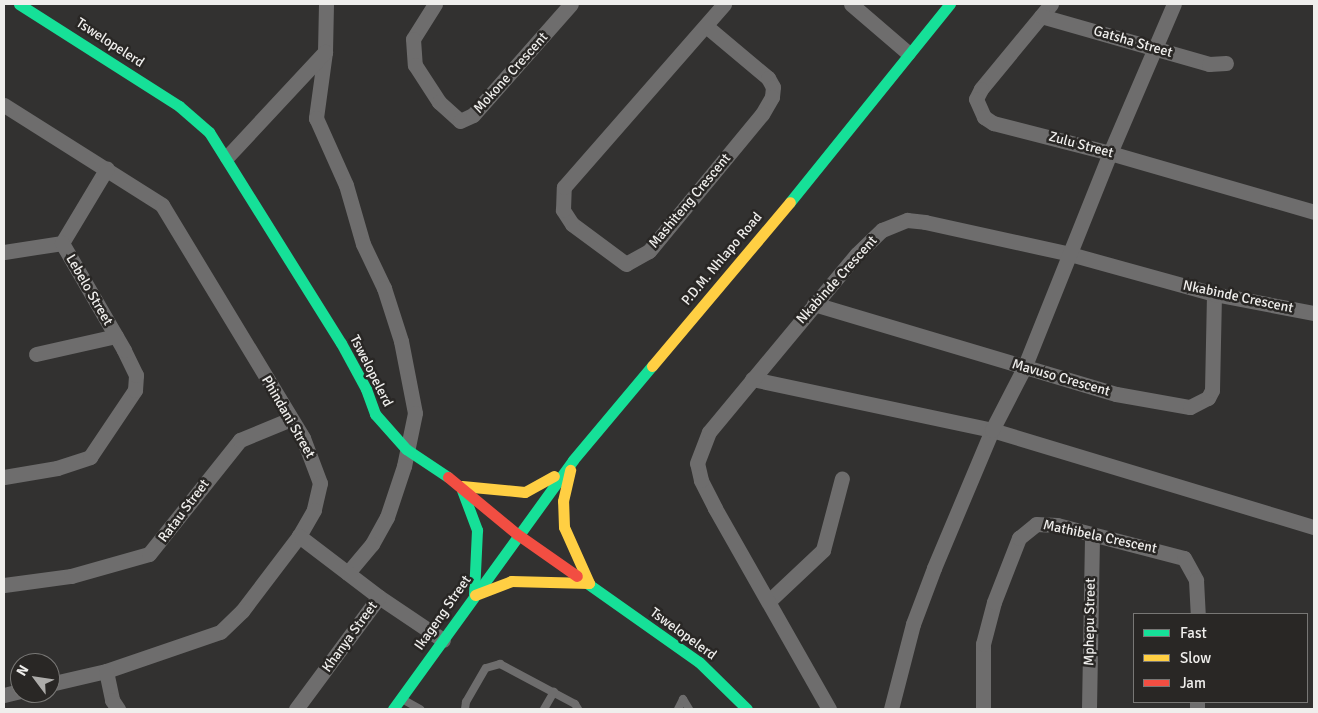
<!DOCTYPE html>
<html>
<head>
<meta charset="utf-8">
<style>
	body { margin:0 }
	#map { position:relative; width:1318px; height:713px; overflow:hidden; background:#323130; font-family:Signika,sans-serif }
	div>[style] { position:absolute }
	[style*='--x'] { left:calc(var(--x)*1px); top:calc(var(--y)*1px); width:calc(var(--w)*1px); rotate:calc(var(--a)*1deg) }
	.lane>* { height:8px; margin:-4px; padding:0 4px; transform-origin:4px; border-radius:4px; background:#6e6d6d }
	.street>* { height:15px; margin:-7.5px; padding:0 7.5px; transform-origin:7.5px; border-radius:7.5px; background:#6e6d6d }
	.fast>* { height:11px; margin:-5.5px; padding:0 5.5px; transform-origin:5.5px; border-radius:5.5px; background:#16e098 }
	.slow>* { height:11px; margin:-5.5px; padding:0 5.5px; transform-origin:5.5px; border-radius:5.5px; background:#ffcf43 }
	.jam>* { height:11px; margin:-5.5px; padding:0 5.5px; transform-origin:5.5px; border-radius:5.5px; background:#f24e42 }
	span { translate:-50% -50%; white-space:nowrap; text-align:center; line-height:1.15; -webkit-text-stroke:5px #292725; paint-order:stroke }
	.street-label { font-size:14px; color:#efeeec }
	.frame { position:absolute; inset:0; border:5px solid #efeeec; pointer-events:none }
	.legend { position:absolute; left:1133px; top:613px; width:175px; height:90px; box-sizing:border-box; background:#292725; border:1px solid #787775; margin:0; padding:6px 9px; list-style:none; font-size:15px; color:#efeeec }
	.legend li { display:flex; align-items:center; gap:10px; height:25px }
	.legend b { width:25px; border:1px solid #787775 }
	.north { position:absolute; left:10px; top:653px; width:50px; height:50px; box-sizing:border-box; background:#292725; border:1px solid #787775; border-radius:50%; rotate:301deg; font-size:14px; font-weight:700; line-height:20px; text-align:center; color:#efeeec }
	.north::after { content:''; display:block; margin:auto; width:18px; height:22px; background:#adacaa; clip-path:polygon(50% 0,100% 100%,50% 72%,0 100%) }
</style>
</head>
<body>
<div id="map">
	<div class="lane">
		<div style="--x:402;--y:699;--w:21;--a:29"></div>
		<div style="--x:465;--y:709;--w:7;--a:-82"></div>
		<div style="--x:466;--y:702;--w:39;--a:-60"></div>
		<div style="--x:486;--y:668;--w:15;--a:-16"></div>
		<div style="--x:500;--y:664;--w:85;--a:28.1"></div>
		<div style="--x:575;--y:704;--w:6;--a:59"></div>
		<div style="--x:544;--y:709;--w:20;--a:-60"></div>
		<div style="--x:678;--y:709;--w:11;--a:-63"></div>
		<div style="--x:683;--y:699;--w:12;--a:59"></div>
	</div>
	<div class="street">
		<div style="--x:326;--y:4;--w:48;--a:91.2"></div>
		<div style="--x:325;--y:52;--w:67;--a:97.8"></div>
		<div style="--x:316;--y:118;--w:73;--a:65.9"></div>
		<div style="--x:346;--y:185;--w:61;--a:73.9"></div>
		<div style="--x:363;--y:244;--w:49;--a:64.5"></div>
		<div style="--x:384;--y:288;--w:56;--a:72.2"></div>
		<div style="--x:401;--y:341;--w:73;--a:79"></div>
		<div style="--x:415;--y:413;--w:54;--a:101.7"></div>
		<div style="--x:404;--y:466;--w:54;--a:108.4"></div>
		<div style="--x:387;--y:517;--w:31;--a:119"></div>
		<div style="--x:372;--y:544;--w:38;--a:130"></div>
		<div style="--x:435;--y:4;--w:41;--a:122.2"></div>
		<div style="--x:413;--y:39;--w:26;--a:86"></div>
		<div style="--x:415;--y:65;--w:44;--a:57"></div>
		<div style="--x:439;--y:102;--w:28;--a:42"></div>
		<div style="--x:460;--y:121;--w:14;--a:-25"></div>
		<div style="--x:473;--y:115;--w:148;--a:-48.6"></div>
		<div style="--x:851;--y:4;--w:75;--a:40.7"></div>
		<div style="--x:1051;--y:4;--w:110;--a:129.5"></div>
		<div style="--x:981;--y:89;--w:11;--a:117"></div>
		<div style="--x:976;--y:99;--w:20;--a:66"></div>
		<div style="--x:984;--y:117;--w:11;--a:34"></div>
		<div style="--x:993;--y:123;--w:121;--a:14.4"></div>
		<div style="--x:1110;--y:153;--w:212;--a:16.1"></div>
		<div style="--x:1041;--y:16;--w:175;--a:15.9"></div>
		<div style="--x:1209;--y:64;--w:17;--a:-3"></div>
		<div style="--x:706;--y:26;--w:81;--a:40"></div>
		<div style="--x:768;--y:78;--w:10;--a:61"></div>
		<div style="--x:773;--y:87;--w:10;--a:96"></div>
		<div style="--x:772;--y:97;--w:20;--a:120"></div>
		<div style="--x:762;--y:114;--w:178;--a:129.5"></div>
		<div style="--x:649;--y:251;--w:26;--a:151"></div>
		<div style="--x:626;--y:264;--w:67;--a:-143.5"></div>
		<div style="--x:572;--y:224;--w:17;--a:-123"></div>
		<div style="--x:563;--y:210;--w:23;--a:-88"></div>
		<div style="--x:564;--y:187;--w:243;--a:-48.8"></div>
		<div style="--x:4;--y:105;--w:187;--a:32.3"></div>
		<div style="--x:162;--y:205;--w:272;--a:58.8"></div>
		<div style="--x:303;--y:438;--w:48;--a:69.3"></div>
		<div style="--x:320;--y:483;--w:28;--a:103"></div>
		<div style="--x:314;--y:510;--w:30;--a:120"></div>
		<div style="--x:299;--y:536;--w:94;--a:127.2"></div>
		<div style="--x:242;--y:611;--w:30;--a:136"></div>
		<div style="--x:220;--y:632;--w:120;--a:161.1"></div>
		<div style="--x:106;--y:671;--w:57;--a:166.9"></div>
		<div style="--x:227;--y:157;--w:144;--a:-47"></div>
		<div style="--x:4;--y:252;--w:59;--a:-8.8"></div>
		<div style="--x:62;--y:243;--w:87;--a:-59"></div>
		<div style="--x:814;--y:304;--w:315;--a:16.6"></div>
		<div style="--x:1116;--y:394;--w:75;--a:10"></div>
		<div style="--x:1190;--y:407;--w:20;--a:-27"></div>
		<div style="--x:1208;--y:398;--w:9;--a:-63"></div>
		<div style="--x:1212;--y:390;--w:96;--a:-88.8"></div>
		<div style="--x:36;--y:354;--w:82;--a:-12.7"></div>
		<div style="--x:752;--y:379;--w:245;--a:12"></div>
		<div style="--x:992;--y:430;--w:336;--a:16.8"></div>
		<div style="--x:4;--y:477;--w:54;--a:-9.6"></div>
		<div style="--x:57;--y:468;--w:35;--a:-18"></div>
		<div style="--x:90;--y:457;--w:81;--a:-56.1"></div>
		<div style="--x:135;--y:390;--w:15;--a:-86"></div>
		<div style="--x:136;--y:375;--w:28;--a:-116"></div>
		<div style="--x:124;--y:350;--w:124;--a:-120.1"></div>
		<div style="--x:4;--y:585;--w:68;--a:-7.7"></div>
		<div style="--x:71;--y:576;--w:81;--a:-15.8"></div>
		<div style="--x:149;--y:554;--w:146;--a:-51.4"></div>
		<div style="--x:240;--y:440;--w:55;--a:-22.4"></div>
		<div style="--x:379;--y:597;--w:77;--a:33.9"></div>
		<div style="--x:770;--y:600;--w:73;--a:-43.3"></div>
		<div style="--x:823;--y:550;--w:74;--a:-75.2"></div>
		<div style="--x:106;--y:671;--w:30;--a:78"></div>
		<div style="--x:112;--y:700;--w:11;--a:56"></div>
		<div style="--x:4;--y:695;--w:16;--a:-14"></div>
		<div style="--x:296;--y:709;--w:139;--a:-53.5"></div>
		<div style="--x:379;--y:597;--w:101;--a:-142.7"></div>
		<div style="--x:829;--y:709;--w:231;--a:-119.6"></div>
		<div style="--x:715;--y:508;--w:31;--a:-117"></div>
		<div style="--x:701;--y:480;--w:17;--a:-103"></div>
		<div style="--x:697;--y:463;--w:33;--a:-69"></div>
		<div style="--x:709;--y:432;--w:231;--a:-50.3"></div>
		<div style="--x:857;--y:254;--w:35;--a:-44"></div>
		<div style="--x:882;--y:230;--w:27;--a:-22"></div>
		<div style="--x:907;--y:220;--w:18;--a:6"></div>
		<div style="--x:925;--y:222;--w:148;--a:12.4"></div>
		<div style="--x:1070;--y:254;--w:149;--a:15.5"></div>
		<div style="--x:1214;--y:294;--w:102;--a:10.8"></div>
		<div style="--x:891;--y:709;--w:88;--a:-75.5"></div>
		<div style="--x:913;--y:624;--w:60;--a:-69.4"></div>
		<div style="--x:934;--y:568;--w:150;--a:-67.2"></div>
		<div style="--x:992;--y:430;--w:70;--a:-62.7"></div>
		<div style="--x:1024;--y:368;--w:232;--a:-68.2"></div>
		<div style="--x:1110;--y:153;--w:162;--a:-66.8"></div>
		<div style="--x:983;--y:709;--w:65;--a:-90"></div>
		<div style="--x:983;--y:644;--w:43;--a:-75.3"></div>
		<div style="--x:994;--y:602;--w:69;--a:-68.7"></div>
		<div style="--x:1019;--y:538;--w:22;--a:-39"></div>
		<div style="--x:1036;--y:524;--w:21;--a:3"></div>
		<div style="--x:1057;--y:525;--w:131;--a:14.6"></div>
		<div style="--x:1184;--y:558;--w:25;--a:61"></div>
		<div style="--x:1196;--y:580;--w:34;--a:87"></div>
		<div style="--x:1089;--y:709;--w:174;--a:-89"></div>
		<div style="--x:1197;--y:709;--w:7;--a:-90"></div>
	</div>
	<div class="fast">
		<div style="--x:19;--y:4;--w:190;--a:32.5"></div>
		<div style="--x:179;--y:106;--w:40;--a:41"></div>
		<div style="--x:209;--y:132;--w:249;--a:58"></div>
		<div style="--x:341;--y:343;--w:52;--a:61.5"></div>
		<div style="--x:366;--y:389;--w:27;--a:70"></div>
		<div style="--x:375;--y:414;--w:47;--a:48.5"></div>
		<div style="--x:406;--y:449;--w:50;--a:33.7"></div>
		<div style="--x:790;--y:202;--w:255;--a:-51.1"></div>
		<div style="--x:462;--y:490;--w:43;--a:69.4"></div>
		<div style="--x:477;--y:530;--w:64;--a:92.7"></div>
		<div style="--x:577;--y:576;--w:149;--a:35.2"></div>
		<div style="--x:699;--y:662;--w:67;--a:44.4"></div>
		<div style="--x:393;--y:709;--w:307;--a:-54.1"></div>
		<div style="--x:573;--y:460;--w:123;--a:-50"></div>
	</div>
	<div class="slow">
		<div style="--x:652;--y:366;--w:214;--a:-49.9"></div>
		<div style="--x:462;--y:486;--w:63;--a:5.4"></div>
		<div style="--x:525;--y:492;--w:33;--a:-29"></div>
		<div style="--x:475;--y:595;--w:39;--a:-21"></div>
		<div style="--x:511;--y:581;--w:78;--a:1.5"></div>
		<div style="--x:589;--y:583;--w:61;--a:-114.1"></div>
		<div style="--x:564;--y:527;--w:26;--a:-92"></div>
		<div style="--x:563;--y:501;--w:32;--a:-77"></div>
	</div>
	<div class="jam">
		<div style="--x:448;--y:477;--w:89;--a:39.6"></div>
		<div style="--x:517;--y:534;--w:73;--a:35"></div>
	</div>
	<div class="street-label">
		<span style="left:1133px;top:42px;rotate:16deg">Gatsha Street</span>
		<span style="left:110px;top:43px;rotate:33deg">Tswelopelerd</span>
		<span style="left:511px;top:73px;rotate:-48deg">Mokone Crescent</span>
		<span style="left:1081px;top:145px;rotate:15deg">Zulu Street</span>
		<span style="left:690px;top:201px;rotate:-50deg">Mashiteng Crescent</span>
		<span style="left:722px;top:259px;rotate:-50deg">P.D.M. Nhlapo Road</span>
		<span style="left:837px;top:280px;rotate:-48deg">Nkabinde Crescent</span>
		<span style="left:89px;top:290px;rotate:60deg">Lebelo Street</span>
		<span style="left:1238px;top:297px;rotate:12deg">Nkabinde Crescent</span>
		<span style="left:371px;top:371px;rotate:63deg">Tswelopelerd</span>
		<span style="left:1061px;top:378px;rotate:16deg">Mavuso Crescent</span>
		<span style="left:288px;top:417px;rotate:60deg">Phindani Street</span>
		<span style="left:184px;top:511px;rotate:-53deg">Ratau Street</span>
		<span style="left:1100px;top:537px;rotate:12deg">Mathibela Crescent</span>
		<span style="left:443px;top:613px;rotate:-55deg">Ikageng Street</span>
		<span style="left:1090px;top:622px;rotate:-89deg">Mphepu Street</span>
		<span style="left:683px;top:634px;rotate:36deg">Tswelopelerd</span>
		<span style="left:350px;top:637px;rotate:-54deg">Khanya Street</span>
	</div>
	<div class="frame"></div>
	<ul class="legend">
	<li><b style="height:6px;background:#16e098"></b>Fast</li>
	<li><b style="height:6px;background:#ffcf43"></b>Slow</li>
	<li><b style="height:6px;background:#f24e42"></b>Jam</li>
	</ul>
	<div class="north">N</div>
</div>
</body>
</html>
